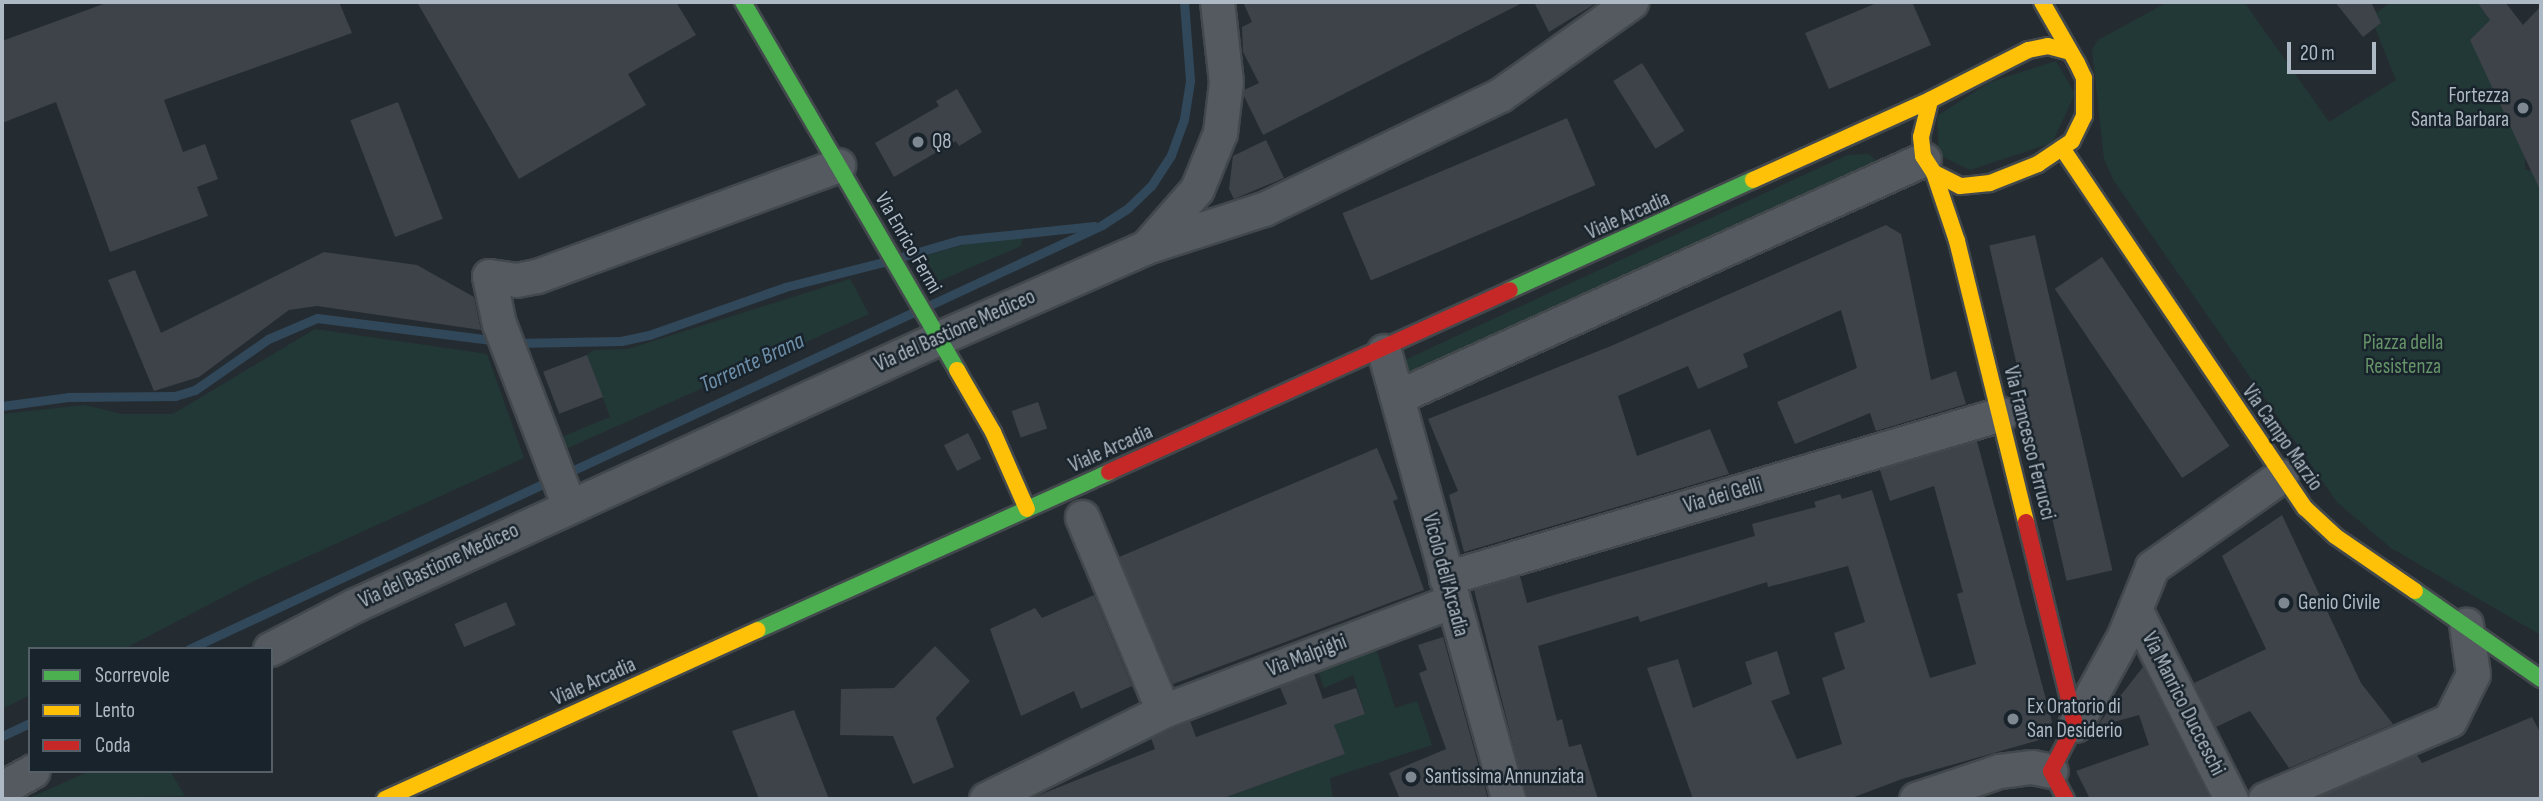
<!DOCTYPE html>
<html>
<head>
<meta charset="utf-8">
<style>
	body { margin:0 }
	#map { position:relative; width:2543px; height:801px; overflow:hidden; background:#252c31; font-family:"Sofia Sans Condensed",sans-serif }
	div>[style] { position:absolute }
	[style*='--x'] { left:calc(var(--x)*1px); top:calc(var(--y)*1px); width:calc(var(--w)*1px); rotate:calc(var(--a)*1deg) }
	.green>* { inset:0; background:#223837 }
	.stream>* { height:9px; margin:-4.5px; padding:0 4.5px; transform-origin:4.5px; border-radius:4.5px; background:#31485b }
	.building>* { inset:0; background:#3d4348; transform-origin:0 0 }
	.roads { filter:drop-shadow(2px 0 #42484c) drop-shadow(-2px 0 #42484c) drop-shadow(0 2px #42484c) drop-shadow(0 -2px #42484c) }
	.street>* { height:33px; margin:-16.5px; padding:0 16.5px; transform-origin:16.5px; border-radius:16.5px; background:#545a60 }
	.fast>* { height:16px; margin:-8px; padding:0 8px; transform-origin:8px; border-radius:8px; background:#4caf50 }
	.slow>* { height:16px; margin:-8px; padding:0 8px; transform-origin:8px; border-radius:8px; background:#ffc107 }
	.jam>* { height:16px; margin:-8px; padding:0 8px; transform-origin:8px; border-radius:8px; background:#c62828 }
	.dots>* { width:19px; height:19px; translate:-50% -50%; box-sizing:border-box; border:4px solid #19232b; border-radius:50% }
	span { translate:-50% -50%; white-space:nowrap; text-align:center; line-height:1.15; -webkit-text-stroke:5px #19232b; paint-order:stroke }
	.poi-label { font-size:21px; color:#adb9c4 }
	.right { translate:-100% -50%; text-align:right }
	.left { translate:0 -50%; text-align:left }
	.street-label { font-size:21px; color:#adb9c4 }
	.park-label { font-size:21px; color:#659469 }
	.water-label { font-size:23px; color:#6d8fa9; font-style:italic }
	.frame { position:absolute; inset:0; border:4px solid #adb9c4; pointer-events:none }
	.legend { position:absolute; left:28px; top:647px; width:245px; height:126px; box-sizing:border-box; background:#19232b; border:2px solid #545f68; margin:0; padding:9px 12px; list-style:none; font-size:21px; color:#adb9c4 }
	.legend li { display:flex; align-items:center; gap:14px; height:35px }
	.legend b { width:35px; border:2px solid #545f68 }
	.scale { position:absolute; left:2287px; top:42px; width:89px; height:32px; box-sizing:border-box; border:4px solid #adb9c4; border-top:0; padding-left:9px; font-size:21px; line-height:24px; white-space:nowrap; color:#adb9c4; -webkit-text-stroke:5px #19232b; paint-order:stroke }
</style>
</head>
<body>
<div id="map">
	<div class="green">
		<div style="clip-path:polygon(2168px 2px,2244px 2px,2329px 122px,2396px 80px,2375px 28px,2381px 23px,2376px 13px,2391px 2px,2477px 2px,2490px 20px,2471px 40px,2525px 155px,2525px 169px,2535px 173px,2541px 165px,2541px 635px,2391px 548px,2337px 502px,2114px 181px,2104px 159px,2092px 50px,2098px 40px)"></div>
		<div style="clip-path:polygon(2056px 61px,2075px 94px,2052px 143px,1970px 170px,1939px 155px,1937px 116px,1990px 82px)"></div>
		<div style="clip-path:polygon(1869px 154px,1880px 164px,1400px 384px,1401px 365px,1407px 359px,1847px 155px)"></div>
		<div style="clip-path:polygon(1023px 237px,1021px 246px,939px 281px,924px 256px,974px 242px)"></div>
		<div style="clip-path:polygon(850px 279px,869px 314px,563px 450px,557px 439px,610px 417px,587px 355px,594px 350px,628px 349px)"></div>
		<div style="clip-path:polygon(315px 329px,487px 354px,524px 458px,254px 581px,124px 649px,30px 649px,30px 695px,2px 709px,2px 414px,85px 405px,122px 414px,173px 414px)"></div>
		<div style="clip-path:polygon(1373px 639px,1395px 708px,1417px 701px,1432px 745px,1330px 778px,1333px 799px,1221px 799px,1345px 754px,1334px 725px,1365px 713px,1353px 675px,1324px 688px,1315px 661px)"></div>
		<div style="clip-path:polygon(90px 771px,170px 771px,185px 796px,27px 799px)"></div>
	</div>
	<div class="stream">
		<div style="--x:901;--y:257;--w:61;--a:-16.1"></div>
		<div style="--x:960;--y:240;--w:135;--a:-6"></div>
		<div style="--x:930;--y:305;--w:190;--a:-24.9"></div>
		<div style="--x:1102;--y:225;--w:31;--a:-33"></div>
		<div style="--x:1128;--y:208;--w:32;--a:-44"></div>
		<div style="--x:1151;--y:186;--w:37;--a:-57"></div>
		<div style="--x:1171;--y:155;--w:38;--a:-70"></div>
		<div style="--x:1184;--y:119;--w:39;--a:-81"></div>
		<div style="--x:1190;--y:80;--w:78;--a:-94.4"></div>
		<div style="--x:515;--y:343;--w:106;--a:-1.1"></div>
		<div style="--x:621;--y:341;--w:29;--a:-12"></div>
		<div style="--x:649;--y:335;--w:144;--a:-19.4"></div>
		<div style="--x:785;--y:287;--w:102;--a:-14.2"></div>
		<div style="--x:2;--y:406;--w:68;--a:-7.7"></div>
		<div style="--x:69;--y:397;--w:106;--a:-0.5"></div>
		<div style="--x:175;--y:396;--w:21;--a:-17"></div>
		<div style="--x:195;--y:390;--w:89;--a:-34.9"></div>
		<div style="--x:268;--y:339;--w:53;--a:-23.2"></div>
		<div style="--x:317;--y:318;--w:182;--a:7.2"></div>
		<div style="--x:565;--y:474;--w:385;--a:-24.9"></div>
		<div style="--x:189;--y:649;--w:400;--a:-25"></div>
		<div style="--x:2;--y:736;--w:31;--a:-25"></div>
	</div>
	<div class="building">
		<div style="clip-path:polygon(109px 2px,339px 2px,352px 33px,164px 100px,183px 152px,205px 144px,218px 179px,197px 187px,208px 216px,110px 252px,56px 102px,2px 123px,2px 41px)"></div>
		<div style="clip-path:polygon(417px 2px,676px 2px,696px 35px,628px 74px,646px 105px,519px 179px)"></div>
		<div style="clip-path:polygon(1243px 2px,1524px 2px,1263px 135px,1244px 96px,1244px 90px,1259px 83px,1243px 52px,1242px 27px,1252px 22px)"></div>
		<div style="clip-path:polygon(1534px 2px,1598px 2px,1549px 32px)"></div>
		<div style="clip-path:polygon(1879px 2px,1912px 2px,1931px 45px,1829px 89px,1805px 33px)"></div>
		<div style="clip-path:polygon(2335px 2px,2371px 2px,2381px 23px,2363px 37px)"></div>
		<div style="clip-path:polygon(2477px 2px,2505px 2px,2523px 25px,2541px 6px,2541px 192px,2470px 40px,2490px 20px)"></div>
		<div style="left:1642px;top:63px;width:80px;height:34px;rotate:58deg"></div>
		<div style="clip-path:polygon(957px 89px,982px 132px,959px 146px,956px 141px,894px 177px,875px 143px,939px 106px,936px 101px)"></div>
		<div style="left:398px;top:102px;width:125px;height:51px;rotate:69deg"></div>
		<div style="left:1567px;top:118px;width:73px;height:244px;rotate:67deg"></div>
		<div style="clip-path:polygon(1266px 140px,1284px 178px,1234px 199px,1229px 189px,1233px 156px)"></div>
		<div style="clip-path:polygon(1886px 225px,1901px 234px,1931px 380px,1956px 371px,1966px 404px,1876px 431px,1870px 413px,1795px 444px,1777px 402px,1857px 368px,1841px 310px,1743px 354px,1748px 367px,1698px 389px,1688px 366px,1618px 396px,1637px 456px,1710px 429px,1729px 474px,1464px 552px,1449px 495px,1458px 491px,1428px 419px,1611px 346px)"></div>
		<div style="left:2035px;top:235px;width:344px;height:47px;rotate:77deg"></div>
		<div style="clip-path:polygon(324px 252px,417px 265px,474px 297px,481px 330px,317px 306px,289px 310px,199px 377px,154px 391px,108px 280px,135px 270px,161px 333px)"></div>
		<div style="left:2102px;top:257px;width:228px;height:57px;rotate:56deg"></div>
		<div style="left:587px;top:355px;width:45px;height:47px;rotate:69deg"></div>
		<div style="left:1038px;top:402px;width:28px;height:28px;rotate:71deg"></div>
		<div style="left:968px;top:433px;width:29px;height:27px;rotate:63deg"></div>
		<div style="clip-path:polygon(1977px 441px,2052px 722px,2043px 739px,1902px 779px,1849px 799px,1693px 799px,1647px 668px,1678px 659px,1693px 708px,1752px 684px,1745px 662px,1777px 651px,1790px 694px,1771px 701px,1797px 759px,1842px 744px,1822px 678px,1845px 669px,1834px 633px,1865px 622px,1848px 566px,1768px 587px,1767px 582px,1640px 622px,1638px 616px,1538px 646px,1557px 721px,1562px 719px,1569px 747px,1581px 744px,1598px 799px,1527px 799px,1474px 590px,1520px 576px,1527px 603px,1755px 536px,1752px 524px,1816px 507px,1814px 502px,1840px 494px,1842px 499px,1872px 490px,1930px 678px,1976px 664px,1957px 594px,1963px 592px,1934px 486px,1890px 501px,1880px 470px)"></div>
		<div style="clip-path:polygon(1377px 448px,1398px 499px,1393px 501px,1424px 590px,1173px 684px,1119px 557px)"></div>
		<div style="clip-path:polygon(2282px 515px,2361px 683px,2393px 724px,2289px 768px,2250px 711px,2216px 727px,2194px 683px,2266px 649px,2222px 556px)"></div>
		<div style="clip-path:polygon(1094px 595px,1132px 686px,1081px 709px,1074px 691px,1021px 716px,990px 629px,1035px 608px,1042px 618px)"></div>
		<div style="left:506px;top:602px;width:25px;height:56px;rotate:67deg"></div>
		<div style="clip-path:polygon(1443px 637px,1488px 799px,1400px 799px,1389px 773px,1446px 749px,1419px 673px,1427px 670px,1418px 645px)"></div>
		<div style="clip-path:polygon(935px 646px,970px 681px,936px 718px,954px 767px,913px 784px,893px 736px,840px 735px,841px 689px,894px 688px)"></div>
		<div style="clip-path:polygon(2143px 667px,2210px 799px,2090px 799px,2076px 771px,2149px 745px,2139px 715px,2096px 727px)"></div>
		<div style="clip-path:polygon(1314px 674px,1323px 699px,1356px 688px,1365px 714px,1334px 725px,1345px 754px,1221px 799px,1029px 799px,1155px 749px,1151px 738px,1190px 721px,1196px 737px,1287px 704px,1280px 687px)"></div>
		<div style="clip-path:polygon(794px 710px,829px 799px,759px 799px,732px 731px)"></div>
		<div style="clip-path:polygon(2532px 717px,2541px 734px,2541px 799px,2313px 799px,2417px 755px,2422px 763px)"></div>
	</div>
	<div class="roads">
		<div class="street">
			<div style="--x:1148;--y:245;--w:74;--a:-48.8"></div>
			<div style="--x:1197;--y:189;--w:61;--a:-67.7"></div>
			<div style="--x:1220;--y:133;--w:51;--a:-83.3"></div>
			<div style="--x:1226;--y:82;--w:81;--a:-96.4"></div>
			<div style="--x:1384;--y:351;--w:465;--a:74.5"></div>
			<div style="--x:1397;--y:397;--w:578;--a:-24.3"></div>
			<div style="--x:569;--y:506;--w:195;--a:-111"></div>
			<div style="--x:499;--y:324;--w:49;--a:-101.8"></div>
			<div style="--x:489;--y:276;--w:27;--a:8"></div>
			<div style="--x:516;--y:280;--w:21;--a:-11"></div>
			<div style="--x:537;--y:276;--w:321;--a:-20.2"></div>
			<div style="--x:1082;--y:517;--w:210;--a:67.3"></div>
			<div style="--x:1163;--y:711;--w:309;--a:-20.8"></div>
			<div style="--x:1446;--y:578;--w:579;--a:-16.46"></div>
			<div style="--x:2135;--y:609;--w:213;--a:63.2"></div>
			<div style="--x:270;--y:649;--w:96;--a:-27.4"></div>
			<div style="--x:355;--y:605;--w:642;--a:-24.57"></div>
			<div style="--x:939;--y:338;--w:226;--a:-23.7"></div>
			<div style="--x:1146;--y:247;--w:124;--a:-17.9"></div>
			<div style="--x:1264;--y:209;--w:262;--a:-25.8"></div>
			<div style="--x:1500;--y:95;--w:161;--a:-35.4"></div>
			<div style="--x:2075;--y:725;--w:102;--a:-61.2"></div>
			<div style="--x:2124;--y:636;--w:74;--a:-67.9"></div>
			<div style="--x:2152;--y:567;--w:158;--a:-35.2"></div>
			<div style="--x:2;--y:788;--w:35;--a:-29"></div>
			<div style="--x:986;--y:799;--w:198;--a:-26.4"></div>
			<div style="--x:1916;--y:799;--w:88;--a:-18.6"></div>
			<div style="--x:1999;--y:771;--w:33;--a:-7"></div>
			<div style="--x:2032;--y:767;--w:19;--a:12"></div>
			<div style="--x:2265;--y:799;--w:201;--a:-23.1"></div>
			<div style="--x:2450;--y:720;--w:51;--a:-63.4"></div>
			<div style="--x:2473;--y:674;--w:50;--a:-98"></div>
		</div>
		<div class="fast">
			<div style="--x:743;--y:2;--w:426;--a:59.8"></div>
			<div style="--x:1510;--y:290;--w:267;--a:-24.4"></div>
			<div style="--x:2415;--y:591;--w:154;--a:34.9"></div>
			<div style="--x:758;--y:630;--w:385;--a:-24.2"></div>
		</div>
		<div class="slow">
			<div style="--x:2042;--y:2;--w:70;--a:60.2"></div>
			<div style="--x:2077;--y:63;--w:17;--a:65"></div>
			<div style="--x:2084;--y:78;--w:38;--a:90"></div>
			<div style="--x:2084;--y:116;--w:28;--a:116"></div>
			<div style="--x:2072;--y:141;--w:41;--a:145.9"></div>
			<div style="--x:2038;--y:164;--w:52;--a:158.4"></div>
			<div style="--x:1990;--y:183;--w:30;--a:174"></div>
			<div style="--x:1960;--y:186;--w:29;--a:-153"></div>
			<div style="--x:1934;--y:173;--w:20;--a:-123"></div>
			<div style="--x:1923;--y:156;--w:19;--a:-96"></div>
			<div style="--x:1921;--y:137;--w:38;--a:-76"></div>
			<div style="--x:1930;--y:100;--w:110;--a:-27"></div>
			<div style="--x:2028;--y:50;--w:20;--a:-11"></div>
			<div style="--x:2048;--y:46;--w:23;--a:15"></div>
			<div style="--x:2062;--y:148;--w:434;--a:56"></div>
			<div style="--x:2305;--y:508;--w:41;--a:43"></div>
			<div style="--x:2335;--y:536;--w:97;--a:34.5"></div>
			<div style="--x:1934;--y:173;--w:72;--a:71.3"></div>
			<div style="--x:1957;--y:241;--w:289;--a:76.2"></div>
			<div style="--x:1753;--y:180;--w:194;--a:-24.3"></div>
			<div style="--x:957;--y:370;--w:72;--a:59.9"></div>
			<div style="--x:993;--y:432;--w:84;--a:66.2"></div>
			<div style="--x:385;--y:799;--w:409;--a:-24.4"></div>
		</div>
		<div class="jam">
			<div style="--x:1109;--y:472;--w:440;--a:-24.4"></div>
			<div style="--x:2026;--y:522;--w:209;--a:76.4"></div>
			<div style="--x:2075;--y:725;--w:52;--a:117.6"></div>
			<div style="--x:2051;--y:771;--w:32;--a:62"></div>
		</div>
	</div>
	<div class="dots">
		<div style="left:2523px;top:108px;background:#7d8891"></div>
		<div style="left:918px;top:142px;background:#7d8891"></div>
		<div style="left:2284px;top:603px;background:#7d8891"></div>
		<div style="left:2013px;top:719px;background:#7d8891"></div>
		<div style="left:1411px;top:777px;background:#7d8891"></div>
	</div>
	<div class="poi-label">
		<span class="right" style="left:2509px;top:108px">Fortezza<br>Santa Barbara</span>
		<span class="left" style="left:932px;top:142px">Q8</span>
		<span class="left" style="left:2298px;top:603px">Genio Civile</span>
		<span class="left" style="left:2027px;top:719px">Ex Oratorio di<br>San Desiderio</span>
		<span class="left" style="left:1425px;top:777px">Santissima Annunziata</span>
	</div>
	<div class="street-label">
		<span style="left:1628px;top:216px;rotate:-24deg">Viale Arcadia</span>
		<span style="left:908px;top:243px;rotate:60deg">Via Enrico Fermi</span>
		<span style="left:955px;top:331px;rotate:-24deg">Via del Bastione Mediceo</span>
		<span style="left:2282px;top:438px;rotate:55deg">Via Campo Marzio</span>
		<span style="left:2029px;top:443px;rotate:76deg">Via Francesco Ferrucci</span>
		<span style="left:1111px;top:449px;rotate:-24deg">Viale Arcadia</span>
		<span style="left:1723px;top:496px;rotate:-16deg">Via dei Gelli</span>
		<span style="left:439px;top:566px;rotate:-25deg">Via del Bastione Mediceo</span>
		<span style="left:1445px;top:575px;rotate:75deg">Vicolo dell'Arcadia</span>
		<span style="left:1307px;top:656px;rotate:-21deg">Via Malpighi</span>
		<span style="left:594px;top:682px;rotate:-24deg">Viale Arcadia</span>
		<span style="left:2183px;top:704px;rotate:63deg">Via Manrico Ducceschi</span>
	</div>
	<div class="park-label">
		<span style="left:2403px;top:355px">Piazza della<br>Resistenza</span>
	</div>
	<div class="water-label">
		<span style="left:752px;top:363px;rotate:-25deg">Torrente Brana</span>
	</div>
	<div class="frame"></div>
	<ul class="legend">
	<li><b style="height:9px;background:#4caf50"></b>Scorrevole</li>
	<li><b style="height:9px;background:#ffc107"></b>Lento</li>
	<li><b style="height:9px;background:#c62828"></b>Coda</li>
	</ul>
	<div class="scale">20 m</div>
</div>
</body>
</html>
